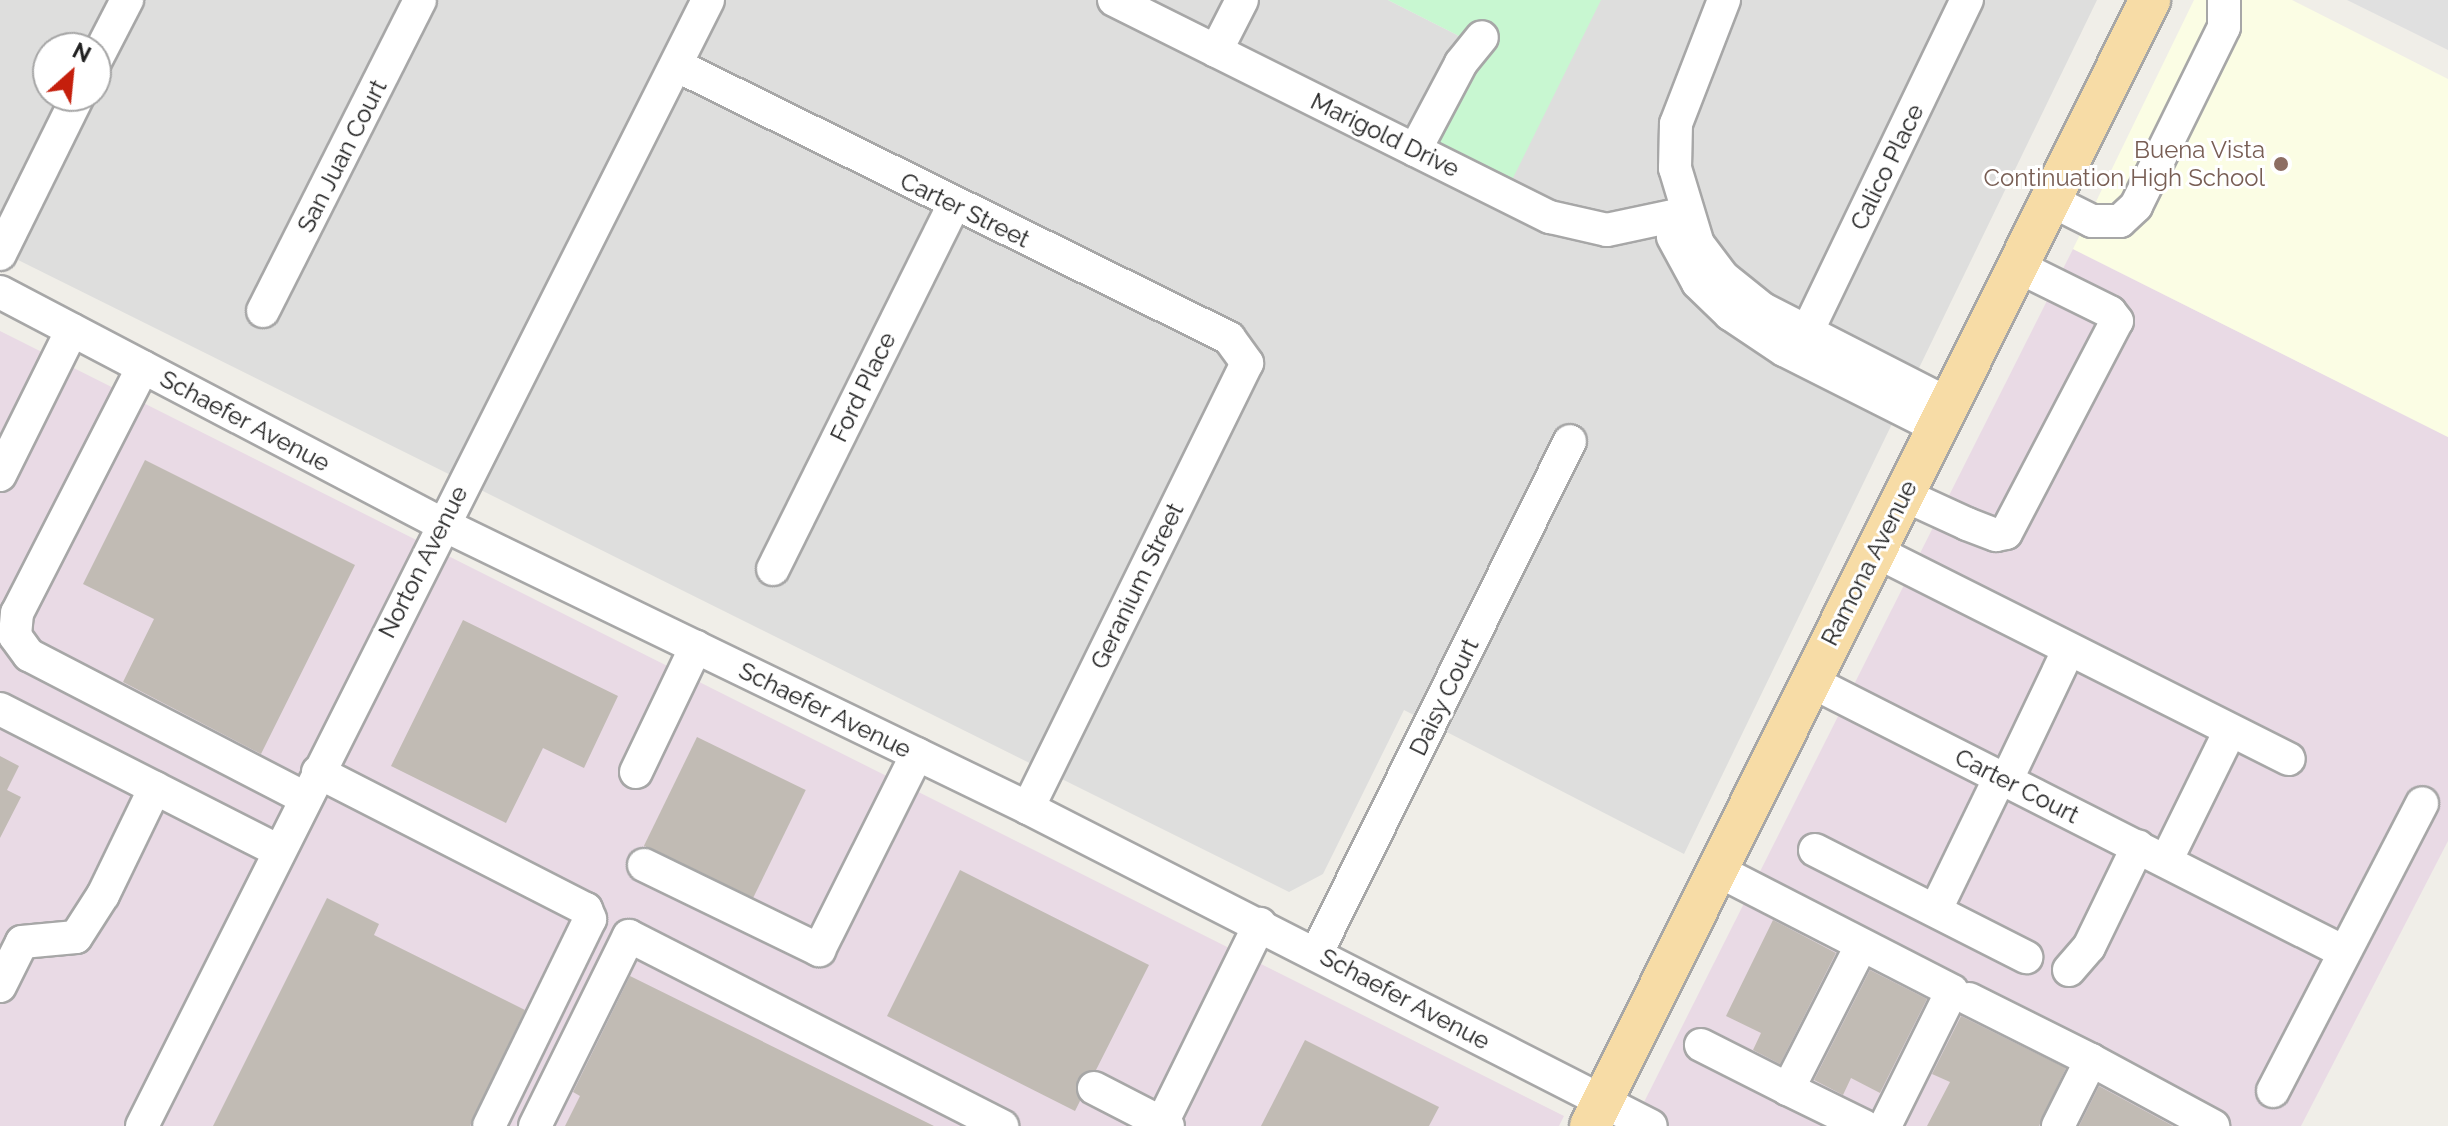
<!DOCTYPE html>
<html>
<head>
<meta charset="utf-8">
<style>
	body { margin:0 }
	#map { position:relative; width:2448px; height:1126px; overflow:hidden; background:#f0eee8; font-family:Raleway,sans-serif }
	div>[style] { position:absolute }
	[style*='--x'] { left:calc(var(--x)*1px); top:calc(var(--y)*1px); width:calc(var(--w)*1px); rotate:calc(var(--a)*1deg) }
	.residential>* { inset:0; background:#dededd }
	.industrial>* { inset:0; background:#e9dae5 }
	.education>* { inset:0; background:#fbfde4 }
	.park>* { inset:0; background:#c8f7d1 }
	.parking>* { inset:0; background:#e0e0e0 }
	.building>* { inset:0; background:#c1bbb4; transform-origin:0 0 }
	.roads { filter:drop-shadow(2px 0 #a7a7a7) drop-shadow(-2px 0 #a7a7a7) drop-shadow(0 2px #a7a7a7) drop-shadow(0 -2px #a7a7a7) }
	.minor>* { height:32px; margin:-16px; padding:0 16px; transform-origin:16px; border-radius:16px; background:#fff }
	.major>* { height:40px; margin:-20px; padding:0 20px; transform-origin:20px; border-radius:20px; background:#f7dca6 }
	.dots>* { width:22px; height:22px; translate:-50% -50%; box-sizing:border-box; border:4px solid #fff; border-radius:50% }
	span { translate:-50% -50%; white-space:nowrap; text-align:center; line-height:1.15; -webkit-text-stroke:6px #fff; paint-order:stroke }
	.street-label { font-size:24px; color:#202020 }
	.education-label { font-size:24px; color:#785e54 }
	.right { translate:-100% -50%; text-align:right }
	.north { position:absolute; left:32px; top:32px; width:80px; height:80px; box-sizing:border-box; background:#fff; border:2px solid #a6a6a6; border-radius:50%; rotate:27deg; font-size:22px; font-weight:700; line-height:32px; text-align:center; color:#202020 }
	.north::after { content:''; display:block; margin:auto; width:28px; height:36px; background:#c51f0c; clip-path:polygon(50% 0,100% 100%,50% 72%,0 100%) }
</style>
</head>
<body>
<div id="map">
	<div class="residential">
		<div style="clip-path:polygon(evenodd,0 0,1388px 0,1469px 41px,1601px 0,2097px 0,1684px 854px,1404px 710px,1323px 874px,1289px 892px,0 251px,0 0,48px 48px,96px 48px,96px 96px,48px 96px,48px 48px)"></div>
	</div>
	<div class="industrial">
		<div style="clip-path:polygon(2073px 249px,2448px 437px,2448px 841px,2301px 1126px,1632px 1126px)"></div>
		<div style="clip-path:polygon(0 331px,1564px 1116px,1559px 1126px,0 1126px)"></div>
	</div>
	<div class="education">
		<div style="clip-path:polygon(2194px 0,2292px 0,2448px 79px,2448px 437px,2073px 249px)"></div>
	</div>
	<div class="park">
		<div style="clip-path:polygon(1388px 0,1601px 0,1509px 186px,1434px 150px,1469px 41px)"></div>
	</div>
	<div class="parking">
		<div style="clip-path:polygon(2347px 0,2448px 0,2448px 50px,2420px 36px)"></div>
	</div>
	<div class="building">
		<div style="clip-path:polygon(145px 460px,355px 565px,261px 754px,123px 682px,154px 619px,83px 584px)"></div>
		<div style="clip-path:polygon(463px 620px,618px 696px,584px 768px,543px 748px,506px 823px,391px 766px)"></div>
		<div style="left:697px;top:737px;width:121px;height:121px;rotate:26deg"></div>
		<div style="clip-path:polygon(0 756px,19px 766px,7px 790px,21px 797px,0 838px)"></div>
		<div style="clip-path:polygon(960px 870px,1149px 965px,1096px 1070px,1077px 1080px,1080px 1101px,1075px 1111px,887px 1016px)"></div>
		<div style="clip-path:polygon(327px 898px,379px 924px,374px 935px,525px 1010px,470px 1126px,213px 1126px)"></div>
		<div style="clip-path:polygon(1773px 920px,1836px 953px,1780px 1064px,1753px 1050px,1761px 1033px,1726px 1016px)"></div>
		<div style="clip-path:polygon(1870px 970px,1927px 999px,1880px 1093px,1851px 1078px,1843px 1095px,1814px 1080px)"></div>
		<div style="clip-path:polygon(630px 976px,934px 1126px,565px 1126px,580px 1096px,573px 1092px)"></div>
		<div style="clip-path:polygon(1961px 1016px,2066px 1068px,2039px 1126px,1927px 1126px,1950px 1082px,1932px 1074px)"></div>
		<div style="clip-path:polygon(1305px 1040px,1439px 1107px,1429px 1126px,1261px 1126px)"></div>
		<div style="clip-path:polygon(2099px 1086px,2173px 1126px,2079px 1126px)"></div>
	</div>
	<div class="roads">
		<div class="minor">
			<div style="--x:1114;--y:0;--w:487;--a:26.5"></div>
			<div style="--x:1550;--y:217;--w:58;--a:12.8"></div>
			<div style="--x:1607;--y:230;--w:81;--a:-12.1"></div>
			<div style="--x:1724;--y:0;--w:133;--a:111.2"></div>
			<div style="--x:1676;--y:124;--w:44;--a:91.3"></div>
			<div style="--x:1675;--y:168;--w:79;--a:73.2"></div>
			<div style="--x:1698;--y:244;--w:41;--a:52.9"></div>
			<div style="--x:1723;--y:277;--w:51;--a:38.7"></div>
			<div style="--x:1763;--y:309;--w:209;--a:27.1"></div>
			<div style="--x:1216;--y:51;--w:57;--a:-63"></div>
			<div style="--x:96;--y:60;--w:68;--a:-62.7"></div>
			<div style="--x:676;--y:65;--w:617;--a:26.27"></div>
			<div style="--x:1229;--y:338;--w:31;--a:54"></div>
			<div style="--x:1247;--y:363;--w:496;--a:116.2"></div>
			<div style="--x:1415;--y:150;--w:98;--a:-62.1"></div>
			<div style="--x:1461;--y:63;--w:33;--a:-51"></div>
			<div style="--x:2050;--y:200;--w:47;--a:26.6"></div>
			<div style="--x:2092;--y:221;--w:28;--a:0"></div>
			<div style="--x:2120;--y:221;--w:22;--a:-43"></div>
			<div style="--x:2136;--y:206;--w:199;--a:-63.8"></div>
			<div style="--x:2224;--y:27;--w:27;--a:-90"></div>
			<div style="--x:1673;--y:237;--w:52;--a:61.5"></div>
			<div style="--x:1698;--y:283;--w:45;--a:44.1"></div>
			<div style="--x:1730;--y:314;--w:65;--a:33.7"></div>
			<div style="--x:1784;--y:350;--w:171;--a:26.7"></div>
			<div style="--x:0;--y:254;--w:176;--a:-63.7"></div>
			<div style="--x:0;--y:292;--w:499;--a:27.7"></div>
			<div style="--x:442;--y:524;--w:651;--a:25.86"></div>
			<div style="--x:1028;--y:808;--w:699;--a:27.04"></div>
			<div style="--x:263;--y:311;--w:348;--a:-63.2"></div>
			<div style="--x:1806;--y:334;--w:371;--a:-64.3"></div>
			<div style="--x:143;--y:367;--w:276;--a:117.1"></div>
			<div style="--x:17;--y:613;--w:23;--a:95"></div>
			<div style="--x:15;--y:636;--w:24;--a:54"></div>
			<div style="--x:29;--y:655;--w:311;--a:27.4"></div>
			<div style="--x:0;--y:475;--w:162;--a:-63.6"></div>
			<div style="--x:1904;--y:495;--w:69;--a:24.7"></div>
			<div style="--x:1967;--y:524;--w:31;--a:21"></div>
			<div style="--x:1996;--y:535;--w:10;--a:-11"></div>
			<div style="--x:2006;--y:533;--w:239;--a:-62.4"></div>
			<div style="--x:2117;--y:321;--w:11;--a:-128"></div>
			<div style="--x:2110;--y:312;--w:104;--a:-153.7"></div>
			<div style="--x:1875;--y:551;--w:463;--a:26.7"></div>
			<div style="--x:773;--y:569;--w:407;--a:-63.6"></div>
			<div style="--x:1810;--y:681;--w:599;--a:26.91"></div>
			<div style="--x:0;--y:709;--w:313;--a:27"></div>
			<div style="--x:318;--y:772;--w:301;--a:27.1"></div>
			<div style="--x:586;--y:909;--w:11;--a:68"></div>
			<div style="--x:590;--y:919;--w:230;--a:116"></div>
			<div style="--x:636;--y:772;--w:139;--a:-64.4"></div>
			<div style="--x:2006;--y:781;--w:146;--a:-64.5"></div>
			<div style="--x:1815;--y:850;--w:237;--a:26.9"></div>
			<div style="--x:2166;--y:861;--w:145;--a:-63.8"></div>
			<div style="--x:644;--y:865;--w:195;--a:25.9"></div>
			<div style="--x:819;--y:950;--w:219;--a:-63.4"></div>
			<div style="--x:1717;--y:870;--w:264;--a:27.2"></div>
			<div style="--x:1952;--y:991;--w:151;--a:116.4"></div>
			<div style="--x:1936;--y:909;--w:147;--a:-64.1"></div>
			<div style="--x:1861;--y:946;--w:161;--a:117"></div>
			<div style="--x:1788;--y:1089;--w:85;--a:26"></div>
			<div style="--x:1317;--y:952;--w:570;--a:-63.66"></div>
			<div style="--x:2069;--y:970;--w:30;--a:-49"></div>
			<div style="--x:2089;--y:947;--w:112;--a:-64.1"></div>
			<div style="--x:0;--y:986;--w:49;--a:-63.4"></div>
			<div style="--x:22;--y:942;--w:54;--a:-5.3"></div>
			<div style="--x:76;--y:937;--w:50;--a:-57.3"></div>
			<div style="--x:103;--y:895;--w:119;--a:-64.1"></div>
			<div style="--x:1969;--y:999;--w:136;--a:26.6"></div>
			<div style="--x:1701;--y:1045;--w:97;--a:26.8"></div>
			<div style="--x:1094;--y:1088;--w:83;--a:27.2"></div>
			<div style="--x:2273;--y:1091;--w:324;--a:-62.6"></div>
			<div style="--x:1162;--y:1123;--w:222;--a:-63.8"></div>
			<div style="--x:142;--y:1126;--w:1260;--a:-63.31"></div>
			<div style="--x:535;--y:1126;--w:212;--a:-63.7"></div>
			<div style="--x:629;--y:936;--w:419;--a:27"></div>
			<div style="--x:2058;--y:1126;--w:74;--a:-63.4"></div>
			<div style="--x:2091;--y:1060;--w:139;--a:28.4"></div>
		</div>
		<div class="major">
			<div style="--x:1590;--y:1126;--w:1258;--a:-63.56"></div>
		</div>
	</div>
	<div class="dots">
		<div style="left:2281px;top:164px;background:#8d6e63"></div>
	</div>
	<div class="street-label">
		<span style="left:1385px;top:135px;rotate:26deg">Marigold Drive</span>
		<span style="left:342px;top:156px;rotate:-63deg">San Juan Court</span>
		<span style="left:1887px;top:167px;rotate:-64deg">Calico Place</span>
		<span style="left:965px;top:210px;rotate:26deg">Carter Street</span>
		<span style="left:863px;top:387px;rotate:-64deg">Ford Place</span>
		<span style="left:245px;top:421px;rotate:28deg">Schaefer Avenue</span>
		<span style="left:423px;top:562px;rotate:-63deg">Norton Avenue</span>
		<span style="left:1869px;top:563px;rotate:-63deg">Ramona Avenue</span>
		<span style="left:1137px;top:586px;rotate:-64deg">Geranium Street</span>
		<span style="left:1444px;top:697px;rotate:-64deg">Daisy Court</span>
		<span style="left:825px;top:710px;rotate:26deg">Schaefer Avenue</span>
		<span style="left:2017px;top:786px;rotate:27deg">Carter Court</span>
		<span style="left:1405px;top:999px;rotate:28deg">Schaefer Avenue</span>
	</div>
	<div class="education-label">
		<span class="right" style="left:2265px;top:164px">Buena Vista<br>Continuation High School</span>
	</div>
	<div class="north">N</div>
</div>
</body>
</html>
